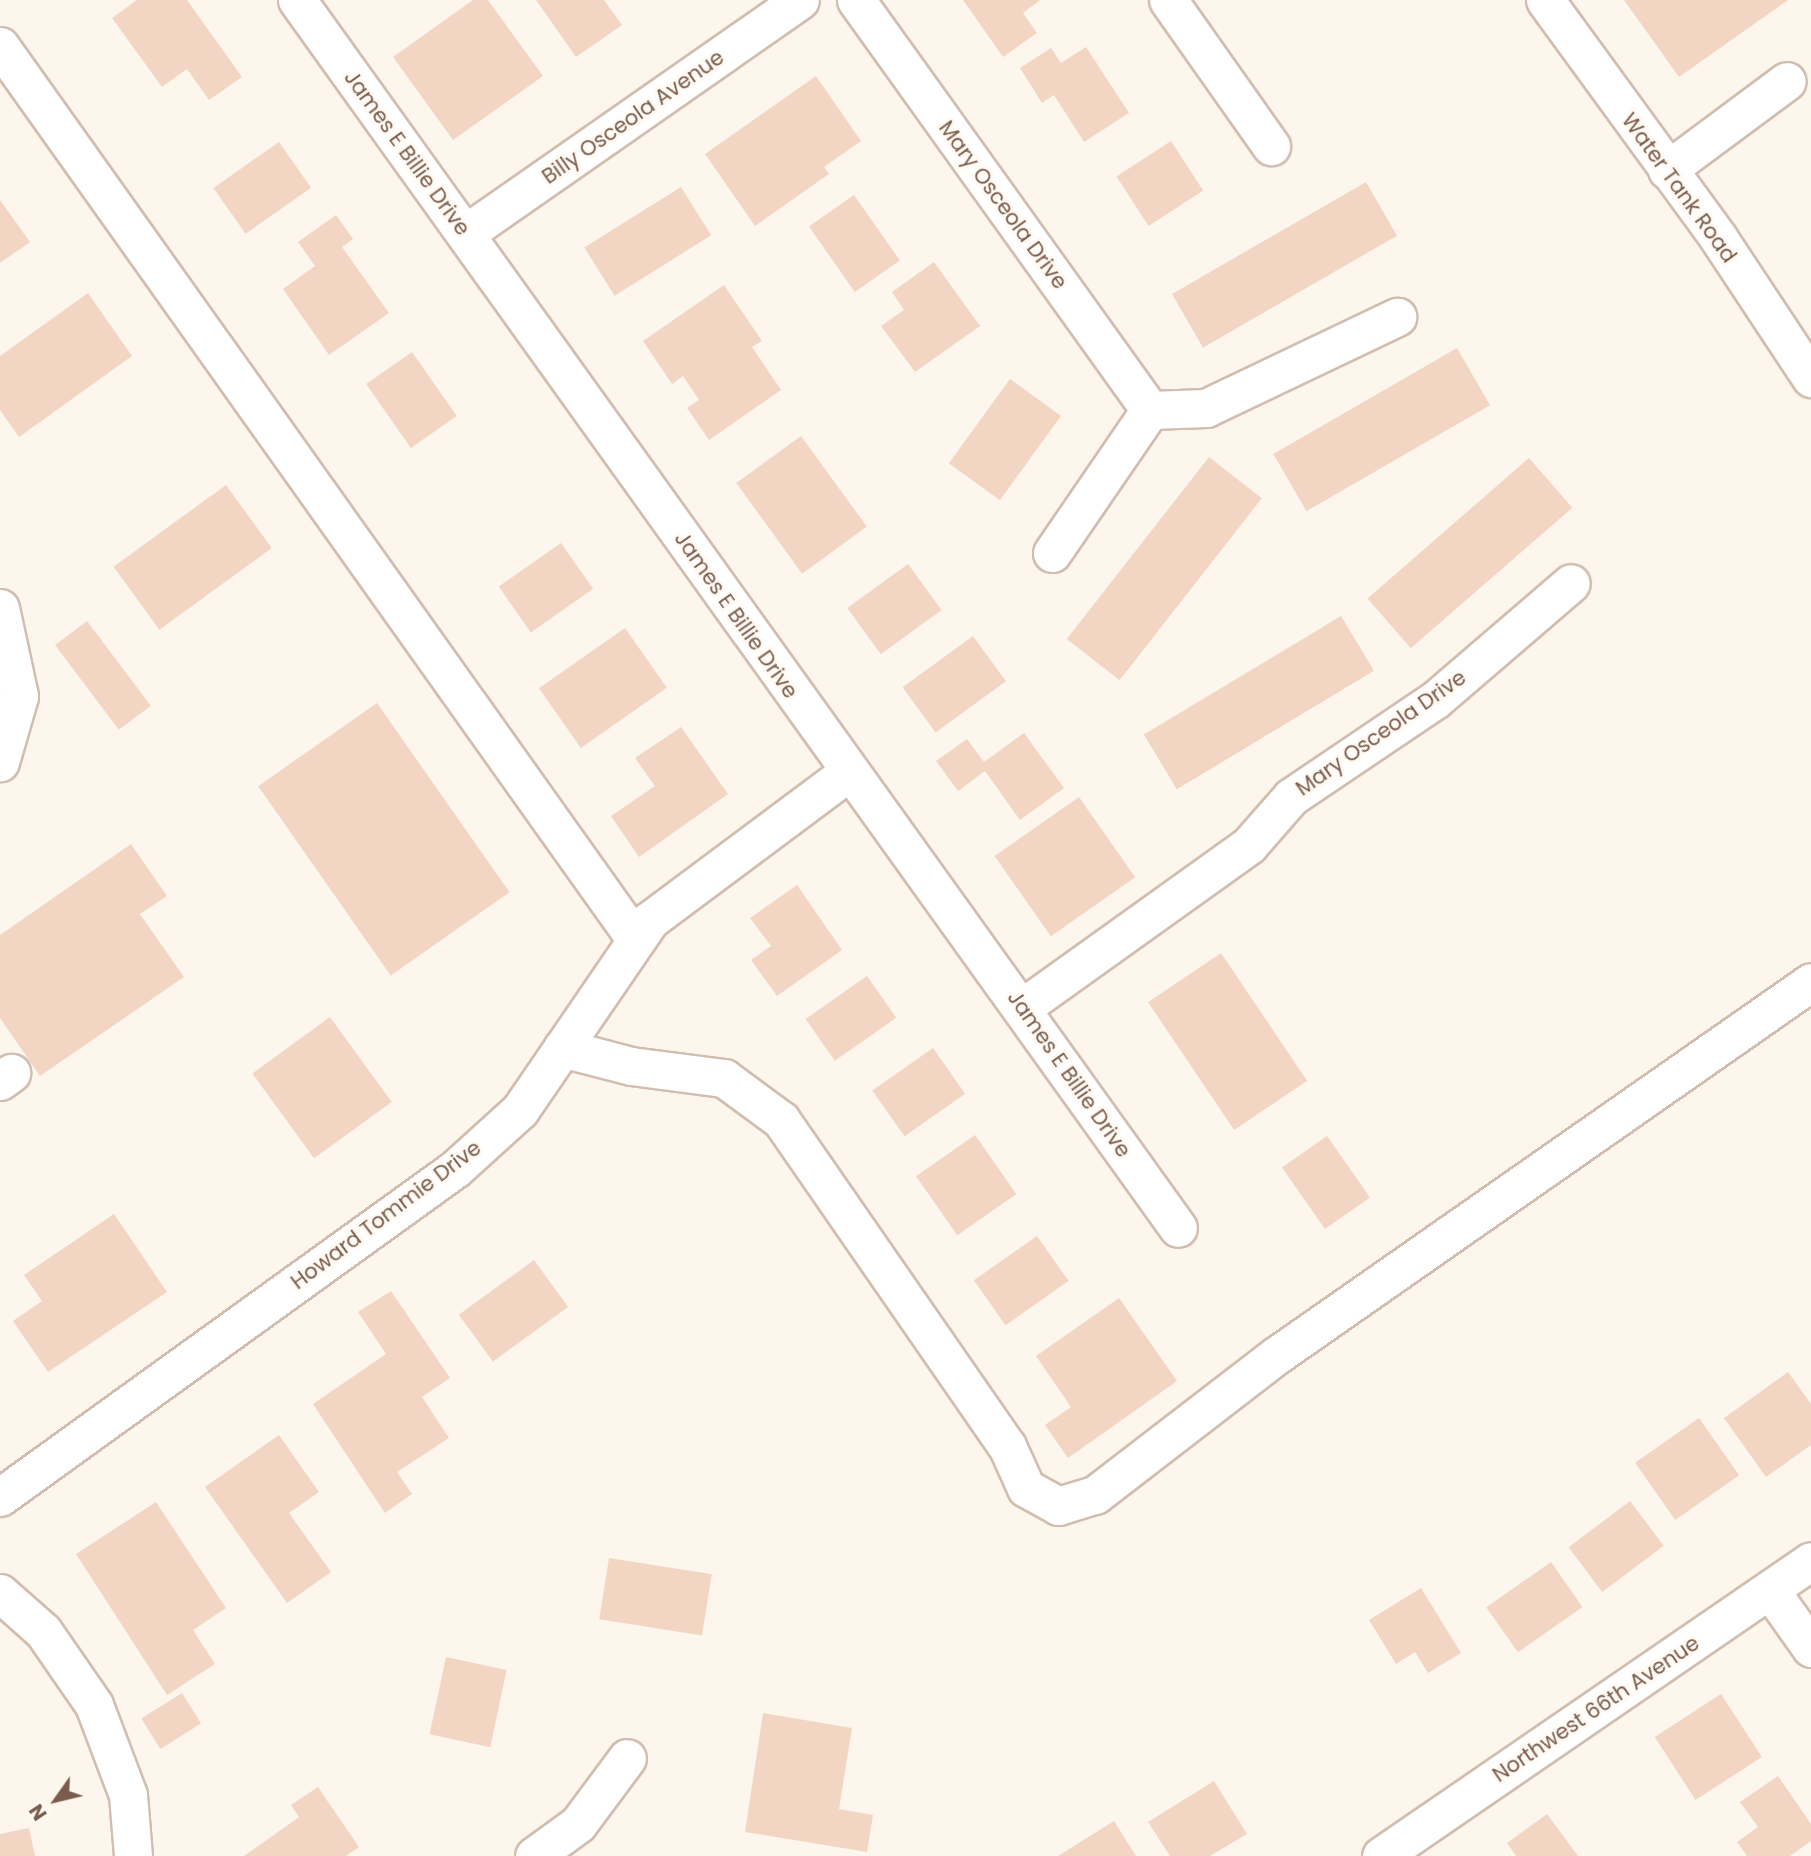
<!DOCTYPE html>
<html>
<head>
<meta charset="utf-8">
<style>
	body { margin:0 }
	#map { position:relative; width:1811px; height:1856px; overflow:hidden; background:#fdf6ec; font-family:Poppins,sans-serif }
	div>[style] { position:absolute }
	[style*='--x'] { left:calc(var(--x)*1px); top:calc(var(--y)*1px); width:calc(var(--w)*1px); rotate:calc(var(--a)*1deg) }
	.building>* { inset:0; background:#f3d5c3; transform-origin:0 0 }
	.roads { filter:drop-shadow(2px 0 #d1beb0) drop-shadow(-2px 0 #d1beb0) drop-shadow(0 2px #d1beb0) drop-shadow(0 -2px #d1beb0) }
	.minor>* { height:37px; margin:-18.5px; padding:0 18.5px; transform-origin:18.5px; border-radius:18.5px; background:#fff }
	span { translate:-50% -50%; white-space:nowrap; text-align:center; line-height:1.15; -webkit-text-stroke:6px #fffaf3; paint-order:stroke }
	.street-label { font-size:21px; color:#7a5c4d }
	.north { position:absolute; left:21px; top:1765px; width:70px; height:70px; -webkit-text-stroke:5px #fffaf3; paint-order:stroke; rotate:236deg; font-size:19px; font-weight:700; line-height:28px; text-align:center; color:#7a5c4d }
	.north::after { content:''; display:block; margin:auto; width:24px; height:32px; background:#7a5c4d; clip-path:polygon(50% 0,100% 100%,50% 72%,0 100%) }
</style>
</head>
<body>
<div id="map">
	<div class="building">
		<div style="clip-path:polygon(137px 0,187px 0,242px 77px,209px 100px,187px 69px,162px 87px,112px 18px)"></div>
		<div style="clip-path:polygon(473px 0,488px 0,543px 76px,453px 140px,393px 57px)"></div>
		<div style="clip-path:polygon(536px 0,604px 0,622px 25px,576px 57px)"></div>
		<div style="clip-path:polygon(963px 0,1040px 0,1023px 13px,1037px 33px,1003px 57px)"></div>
		<div style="clip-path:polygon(1624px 0,1788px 0,1679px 77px)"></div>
		<div style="clip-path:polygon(1086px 47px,1129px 113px,1084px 142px,1054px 95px,1042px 103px,1020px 68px,1051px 48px,1061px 63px)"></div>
		<div style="clip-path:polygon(816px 76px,861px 141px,824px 167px,829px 174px,755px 226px,705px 154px)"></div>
		<div style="left:1171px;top:141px;width:59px;height:65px;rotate:57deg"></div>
		<div style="left:279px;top:142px;width:56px;height:80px;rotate:55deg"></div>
		<div style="left:1366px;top:182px;width:62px;height:224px;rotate:60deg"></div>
		<div style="left:681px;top:187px;width:57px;height:114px;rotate:58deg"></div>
		<div style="left:854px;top:195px;width:80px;height:55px;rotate:55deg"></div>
		<div style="clip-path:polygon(0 200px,30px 242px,0 263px)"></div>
		<div style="clip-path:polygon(336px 215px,353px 239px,342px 247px,389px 313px,329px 355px,283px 289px,315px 266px,298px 242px)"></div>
		<div style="clip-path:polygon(934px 262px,980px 326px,915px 372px,881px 326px,904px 310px,892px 292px)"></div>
		<div style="clip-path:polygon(724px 285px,762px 341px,752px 347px,781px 390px,709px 440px,687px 408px,699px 400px,683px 376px,672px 384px,643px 341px)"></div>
		<div style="clip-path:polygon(88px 293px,132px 356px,19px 437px,0 410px,0 356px)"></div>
		<div style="left:1457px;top:348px;width:66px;height:212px;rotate:60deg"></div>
		<div style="left:412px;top:352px;width:78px;height:56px;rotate:55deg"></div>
		<div style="left:1010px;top:379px;width:63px;height:104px;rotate:36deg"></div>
		<div style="left:801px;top:436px;width:112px;height:80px;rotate:54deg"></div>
		<div style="left:1209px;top:457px;width:67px;height:231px;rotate:38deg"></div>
		<div style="left:1529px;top:458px;width:66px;height:214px;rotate:49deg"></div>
		<div style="left:226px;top:485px;width:78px;height:139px;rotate:54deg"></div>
		<div style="left:561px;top:543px;width:56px;height:76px;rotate:55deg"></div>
		<div style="left:908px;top:564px;width:57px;height:75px;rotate:54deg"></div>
		<div style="left:1341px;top:616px;width:64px;height:230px;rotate:59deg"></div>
		<div style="left:87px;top:621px;width:106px;height:40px;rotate:53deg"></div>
		<div style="left:625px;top:628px;width:73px;height:105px;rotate:55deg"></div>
		<div style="left:973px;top:636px;width:56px;height:87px;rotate:54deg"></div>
		<div style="left:377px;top:703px;width:231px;height:145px;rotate:55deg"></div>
		<div style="clip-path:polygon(681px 727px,728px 794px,639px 857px,611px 816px,655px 786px,635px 758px)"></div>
		<div style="clip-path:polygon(1024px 733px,1064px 788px,1020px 820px,985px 771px,958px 791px,936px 761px,967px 739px,984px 762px)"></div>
		<div style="left:1079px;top:797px;width:98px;height:103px;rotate:55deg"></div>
		<div style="clip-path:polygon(131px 844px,167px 896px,140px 914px,184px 977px,40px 1076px,0 1018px,0 935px)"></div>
		<div style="clip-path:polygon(797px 885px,842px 950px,777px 996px,751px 960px,771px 946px,750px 918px)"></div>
		<div style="left:1221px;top:953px;width:154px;height:88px;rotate:56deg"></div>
		<div style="left:867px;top:976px;width:51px;height:75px;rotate:55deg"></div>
		<div style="left:330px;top:1017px;width:105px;height:96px;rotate:54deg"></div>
		<div style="left:933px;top:1048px;width:56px;height:74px;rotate:55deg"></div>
		<div style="left:975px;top:1135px;width:72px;height:72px;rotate:55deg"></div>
		<div style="left:1327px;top:1136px;width:75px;height:55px;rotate:55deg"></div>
		<div style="clip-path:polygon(114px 1214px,167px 1292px,48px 1372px,13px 1321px,42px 1301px,24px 1275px)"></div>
		<div style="left:1037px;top:1236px;width:55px;height:77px;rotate:55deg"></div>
		<div style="left:534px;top:1260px;width:58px;height:93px;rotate:54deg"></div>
		<div style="clip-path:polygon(391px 1291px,450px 1378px,422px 1397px,449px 1438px,397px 1472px,412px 1494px,385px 1513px,313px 1404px,386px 1354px,358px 1312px)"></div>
		<div style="clip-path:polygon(1119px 1298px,1177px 1381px,1068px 1458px,1045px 1425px,1071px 1407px,1036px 1356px)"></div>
		<div style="clip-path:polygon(1788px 1372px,1811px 1404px,1811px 1445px,1766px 1477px,1724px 1418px)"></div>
		<div style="left:1699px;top:1418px;width:70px;height:78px;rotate:55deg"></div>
		<div style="clip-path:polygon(279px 1435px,319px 1492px,289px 1513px,331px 1572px,287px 1603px,205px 1487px)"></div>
		<div style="left:1630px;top:1501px;width:56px;height:77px;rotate:53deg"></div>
		<div style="clip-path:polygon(156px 1502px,226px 1608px,193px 1630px,215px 1664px,167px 1695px,76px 1554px)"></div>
		<div style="left:609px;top:1558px;width:104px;height:62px;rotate:9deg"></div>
		<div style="left:1551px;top:1562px;width:55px;height:79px;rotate:55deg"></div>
		<div style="clip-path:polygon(1421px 1588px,1461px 1653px,1428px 1673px,1415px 1652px,1396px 1664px,1369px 1620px)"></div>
		<div style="left:446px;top:1657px;width:62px;height:79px;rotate:12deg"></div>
		<div style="left:182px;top:1693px;width:36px;height:48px;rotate:58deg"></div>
		<div style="left:1721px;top:1694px;width:75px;height:79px;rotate:57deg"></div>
		<div style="clip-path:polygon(763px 1713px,852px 1728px,839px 1809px,873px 1815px,867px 1852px,745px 1832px)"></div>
		<div style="clip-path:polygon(1778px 1776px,1811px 1824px,1811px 1841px,1790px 1856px,1747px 1856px,1737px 1842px,1758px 1827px,1740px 1802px)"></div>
		<div style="clip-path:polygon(1214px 1781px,1247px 1834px,1210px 1856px,1170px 1856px,1148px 1822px)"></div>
		<div style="clip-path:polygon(318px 1787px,359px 1847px,346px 1856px,244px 1856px,299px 1817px,291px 1805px)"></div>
		<div style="clip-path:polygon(1547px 1814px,1578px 1856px,1516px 1856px,1507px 1843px)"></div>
		<div style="clip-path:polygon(1114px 1821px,1136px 1856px,1058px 1856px)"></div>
		<div style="clip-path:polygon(29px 1828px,35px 1856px,0 1856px,0 1834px)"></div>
	</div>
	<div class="roads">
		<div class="minor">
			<div style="--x:297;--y:0;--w:1511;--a:54.34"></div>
			<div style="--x:856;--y:0;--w:505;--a:54.36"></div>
			<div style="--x:1168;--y:0;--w:179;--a:54.8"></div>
			<div style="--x:1545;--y:0;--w:296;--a:53.9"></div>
			<div style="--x:1719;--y:239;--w:167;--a:56.5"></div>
			<div style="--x:0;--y:46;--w:1097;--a:54.57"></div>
			<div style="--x:1667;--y:170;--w:149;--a:-36.6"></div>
			<div style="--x:466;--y:233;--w:407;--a:-34.9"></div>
			<div style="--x:1052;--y:553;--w:173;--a:-55.6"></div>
			<div style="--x:1150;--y:410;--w:56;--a:-2"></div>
			<div style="--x:1206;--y:408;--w:212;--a:-25.5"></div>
			<div style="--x:0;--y:608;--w:90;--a:77.8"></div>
			<div style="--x:19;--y:696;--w:69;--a:106.1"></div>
			<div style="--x:1023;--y:1007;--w:278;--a:-35.6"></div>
			<div style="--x:1249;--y:845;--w:64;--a:-48.8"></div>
			<div style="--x:1291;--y:797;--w:174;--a:-34"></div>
			<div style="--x:1435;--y:700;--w:179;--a:-40.7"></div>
			<div style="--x:562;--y:1048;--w:71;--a:14.6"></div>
			<div style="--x:631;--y:1066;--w:94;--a:7.4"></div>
			<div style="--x:724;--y:1078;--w:71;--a:36.4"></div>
			<div style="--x:781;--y:1120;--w:397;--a:55.3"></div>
			<div style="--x:1007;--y:1446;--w:46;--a:65.7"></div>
			<div style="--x:1026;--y:1488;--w:37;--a:29"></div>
			<div style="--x:1058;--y:1506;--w:39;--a:-17"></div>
			<div style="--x:1095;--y:1495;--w:230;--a:-37.6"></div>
			<div style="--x:1277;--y:1355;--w:651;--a:-34.93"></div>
			<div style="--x:0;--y:1081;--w:14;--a:-36"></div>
			<div style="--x:0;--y:1497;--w:561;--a:-35.79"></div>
			<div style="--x:455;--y:1169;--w:88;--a:-42.2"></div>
			<div style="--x:520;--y:1110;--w:230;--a:-55.6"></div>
			<div style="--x:650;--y:920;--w:246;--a:-36.7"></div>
			<div style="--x:1770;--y:1590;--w:71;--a:54.7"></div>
			<div style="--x:0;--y:1593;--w:57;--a:41.5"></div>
			<div style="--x:43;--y:1631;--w:90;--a:55.4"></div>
			<div style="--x:94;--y:1705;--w:96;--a:69.3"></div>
			<div style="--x:128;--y:1795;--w:61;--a:85.3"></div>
			<div style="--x:534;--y:1856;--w:54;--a:-36"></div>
			<div style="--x:578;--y:1824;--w:82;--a:-53.4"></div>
			<div style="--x:1381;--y:1856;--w:521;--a:-34.45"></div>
		</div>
	</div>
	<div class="street-label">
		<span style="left:633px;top:117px;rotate:-35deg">Billy Osceola Avenue</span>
		<span style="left:407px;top:153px;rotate:54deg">James E Billie Drive</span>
		<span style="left:1679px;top:188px;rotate:54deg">Water Tank Road</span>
		<span style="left:1003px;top:205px;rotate:54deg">Mary Osceola Drive</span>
		<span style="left:736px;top:615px;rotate:55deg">James E Billie Drive</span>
		<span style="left:1381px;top:733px;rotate:-35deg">Mary Osceola Drive</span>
		<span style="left:1069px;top:1074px;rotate:55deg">James E Billie Drive</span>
		<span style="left:386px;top:1215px;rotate:-37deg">Howard Tommie Drive</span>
		<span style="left:1596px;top:1709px;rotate:-34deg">Northwest 66th Avenue</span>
	</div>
	<div class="north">N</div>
</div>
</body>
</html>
